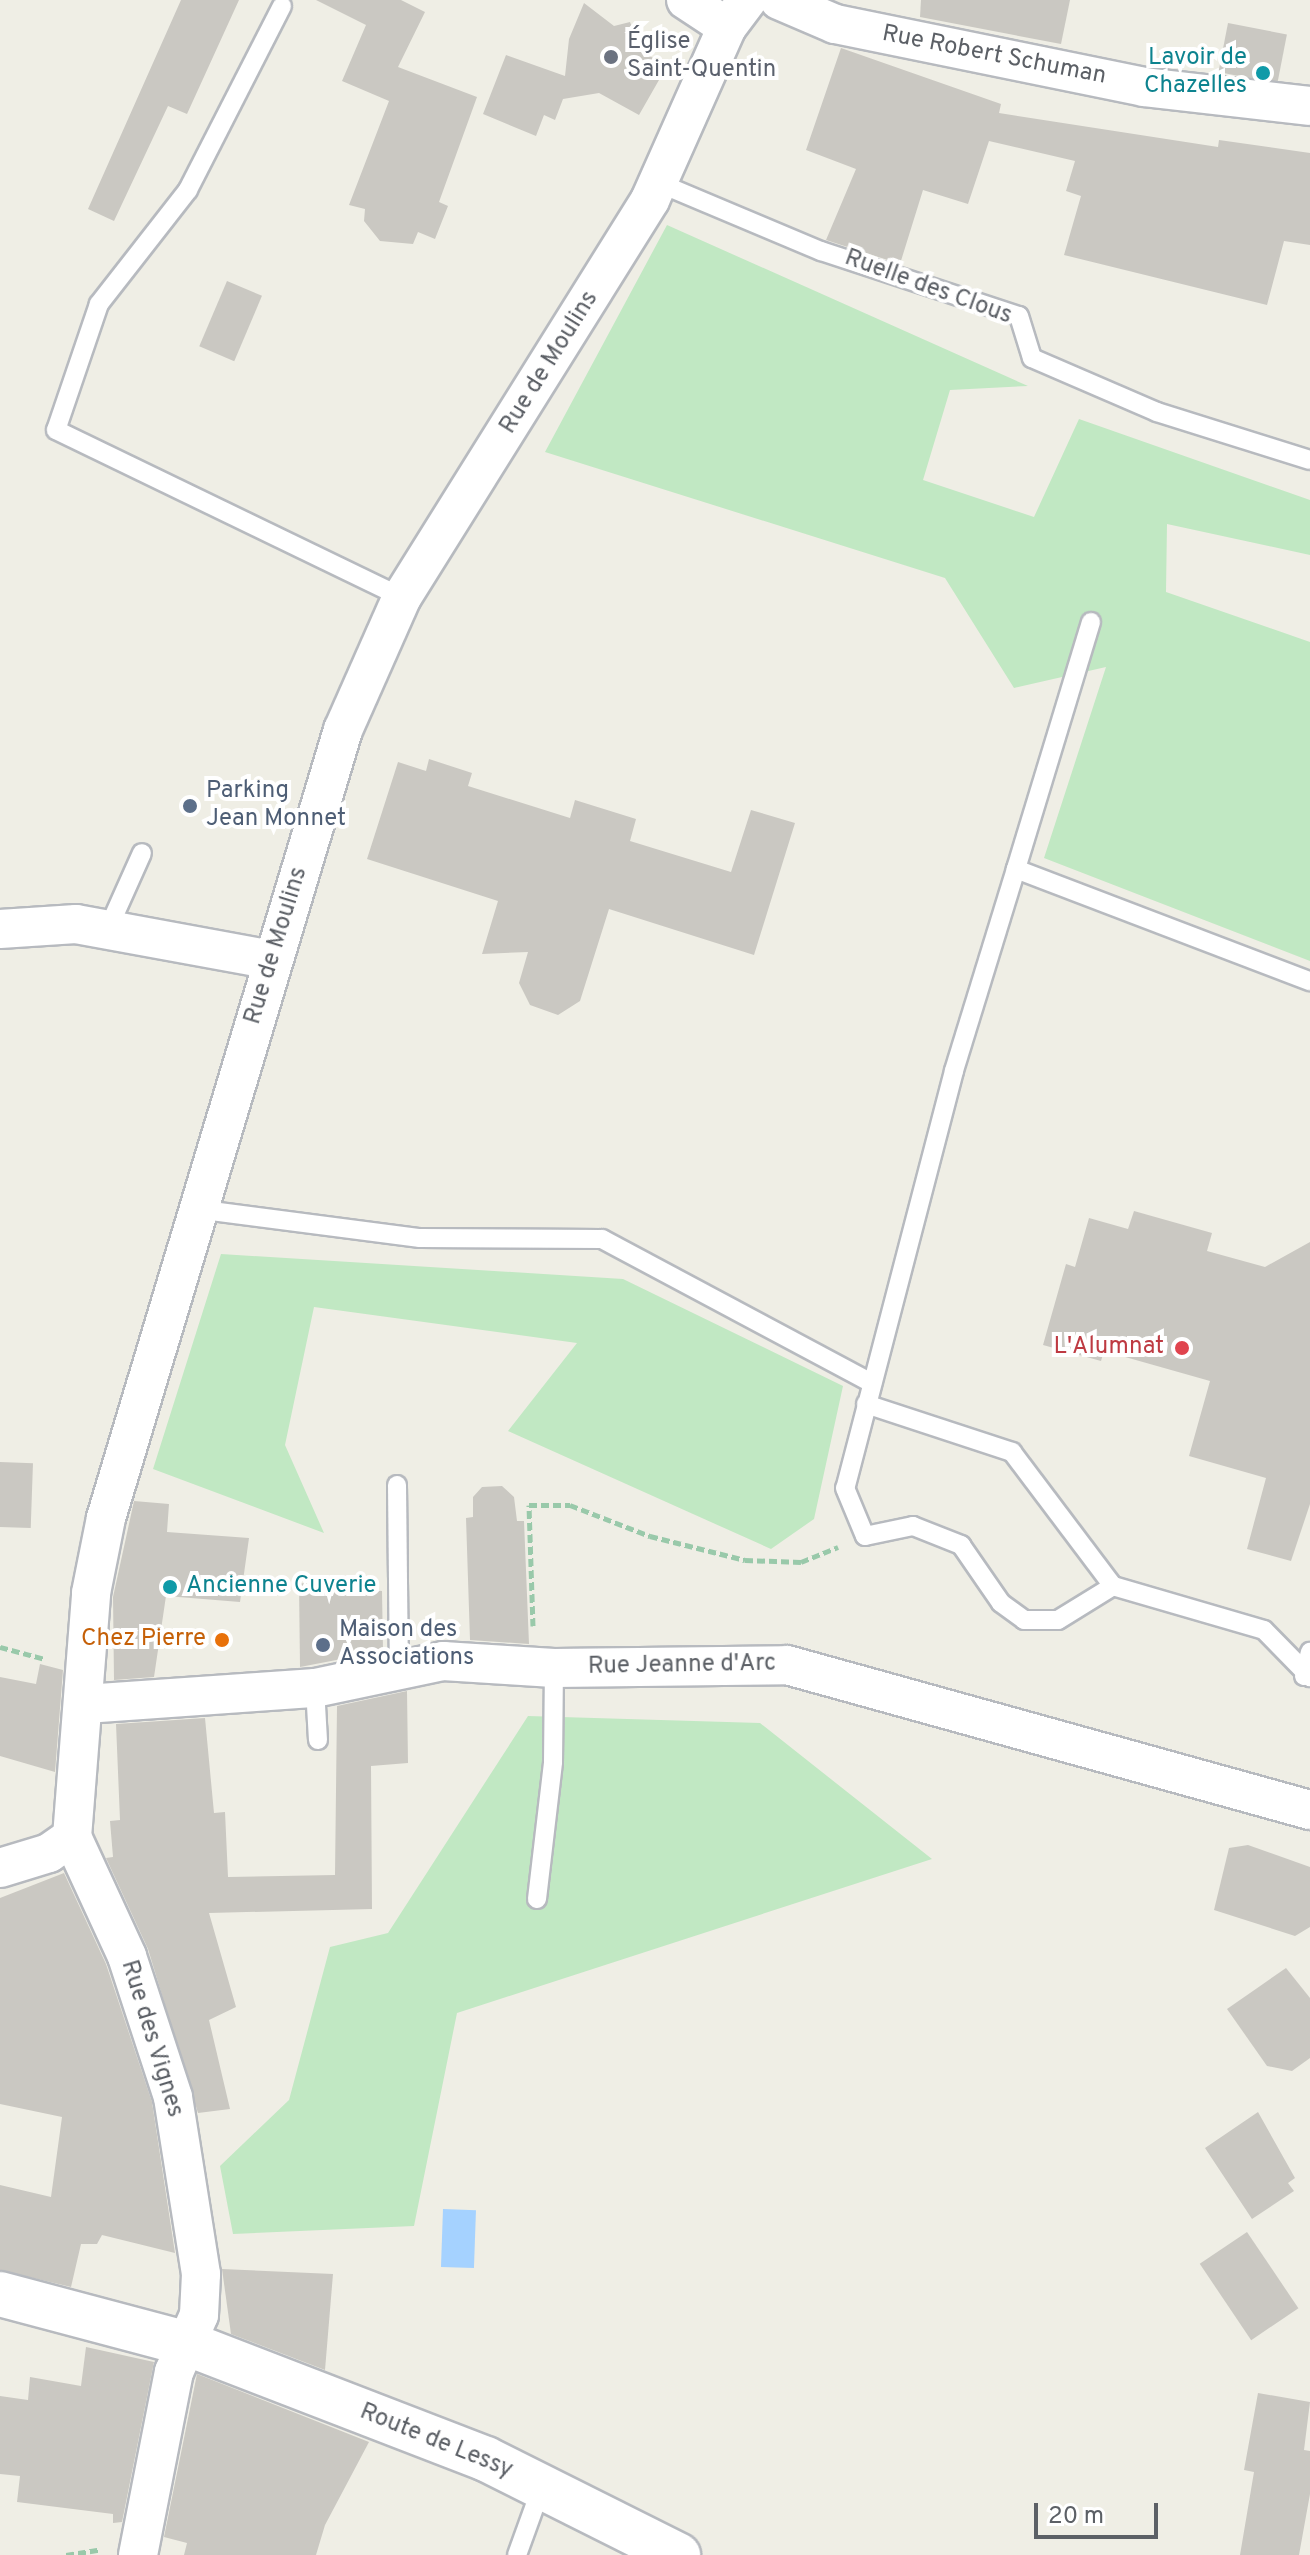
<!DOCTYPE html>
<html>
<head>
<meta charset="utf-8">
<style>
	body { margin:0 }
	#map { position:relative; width:1310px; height:2555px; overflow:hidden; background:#efeee5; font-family:Overpass,sans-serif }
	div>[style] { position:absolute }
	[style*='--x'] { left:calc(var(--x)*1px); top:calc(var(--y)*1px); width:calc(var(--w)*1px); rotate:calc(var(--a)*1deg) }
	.green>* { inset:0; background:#c1e8c3 }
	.water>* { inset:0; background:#a5d2ff; transform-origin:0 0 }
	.building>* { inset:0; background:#cac8c2; transform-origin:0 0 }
	.path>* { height:5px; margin-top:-2.5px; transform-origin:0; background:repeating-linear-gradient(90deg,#99c9aa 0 8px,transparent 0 12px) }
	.roads { filter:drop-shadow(2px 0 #b7babf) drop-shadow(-2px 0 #b7babf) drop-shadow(0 2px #b7babf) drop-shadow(0 -2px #b7babf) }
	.lane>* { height:18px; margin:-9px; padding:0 9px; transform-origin:9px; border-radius:9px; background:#fff }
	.street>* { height:38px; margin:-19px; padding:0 19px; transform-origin:19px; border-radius:19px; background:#fff }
	.secondary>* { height:44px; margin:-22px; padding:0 22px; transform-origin:22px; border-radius:22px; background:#fff }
	.dots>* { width:22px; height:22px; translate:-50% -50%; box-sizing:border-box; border:4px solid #fff; border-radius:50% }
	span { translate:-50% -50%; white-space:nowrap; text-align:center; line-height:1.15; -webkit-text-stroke:8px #fff; paint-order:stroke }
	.worship-label { font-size:24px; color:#5b616d }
	.left { translate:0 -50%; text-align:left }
	.street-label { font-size:24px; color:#5c6066 }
	.culture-label { font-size:24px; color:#0d838f }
	.right { translate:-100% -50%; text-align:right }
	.service-label { font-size:24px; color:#4e5e75 }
	.health-label { font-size:24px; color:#be3a42 }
	.food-label { font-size:24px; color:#c56008 }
	.scale { position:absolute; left:1034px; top:2503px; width:124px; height:36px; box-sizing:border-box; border:4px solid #5c6066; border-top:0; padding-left:10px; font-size:24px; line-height:28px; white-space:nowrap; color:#5c6066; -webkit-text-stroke:6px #fff; paint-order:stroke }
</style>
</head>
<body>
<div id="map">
	<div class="green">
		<div style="clip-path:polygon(667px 225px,1028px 386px,950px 390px,923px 480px,1034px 517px,1079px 419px,1310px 500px,1310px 555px,1167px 524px,1166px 592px,1310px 642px,1310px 961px,1044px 858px,1106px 667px,1014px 688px,945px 578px,545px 452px)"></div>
		<div style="clip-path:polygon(221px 1254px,623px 1279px,843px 1386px,814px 1519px,771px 1549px,508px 1431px,577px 1343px,314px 1307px,285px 1445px,324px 1533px,153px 1469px)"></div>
		<div style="clip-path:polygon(528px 1716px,760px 1723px,932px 1859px,457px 2013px,414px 2226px,233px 2234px,220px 2166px,289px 2100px,330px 1947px,388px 1933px)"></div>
	</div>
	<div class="water">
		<div style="left:443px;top:2209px;width:33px;height:58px;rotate:2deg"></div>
	</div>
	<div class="building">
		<div style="clip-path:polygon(181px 0,239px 0,187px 114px,168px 106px,114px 221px,88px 209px)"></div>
		<div style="clip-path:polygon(316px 0,401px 0,425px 12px,398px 67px,477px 97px,439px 202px,448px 206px,435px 239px,418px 232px,413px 244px,380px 241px,364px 221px,365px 209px,349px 205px,389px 101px,342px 81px,366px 25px)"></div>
		<div style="clip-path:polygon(921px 0,1070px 0,1061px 44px,920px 17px)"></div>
		<div style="clip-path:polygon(584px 3px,614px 26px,630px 22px,641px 51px,667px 66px,639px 115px,599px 93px,563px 99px,555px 120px,544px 115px,536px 136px,483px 114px,506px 55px,565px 76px,569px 39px)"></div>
		<div style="left:1228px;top:23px;width:60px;height:50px;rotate:11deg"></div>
		<div style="clip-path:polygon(841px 48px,1001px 104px,999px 113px,1218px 147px,1219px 140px,1310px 153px,1310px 245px,1284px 241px,1267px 305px,1064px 255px,1081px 196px,1066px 191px,1075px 161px,989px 141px,968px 204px,923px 190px,900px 264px,826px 240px,856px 169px,806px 150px)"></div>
		<div style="left:227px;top:281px;width:38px;height:71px;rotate:23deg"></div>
		<div style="clip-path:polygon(429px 759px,472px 773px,468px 786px,570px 818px,575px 800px,636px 819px,630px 841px,731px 872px,751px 810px,795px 823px,754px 955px,609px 909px,580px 1001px,558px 1015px,530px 1005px,519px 983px,528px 952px,482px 954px,498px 901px,367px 859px,398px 762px,426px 771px)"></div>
		<div style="clip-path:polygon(1134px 1211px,1212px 1233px,1207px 1251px,1265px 1267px,1310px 1242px,1310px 1504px,1291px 1561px,1247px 1549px,1266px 1478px,1189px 1456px,1210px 1381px,1104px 1351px,1101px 1361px,1043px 1345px,1066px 1264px,1075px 1267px,1089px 1218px,1128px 1229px)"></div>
		<div style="left:0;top:1462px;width:33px;height:65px;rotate:2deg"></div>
		<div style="clip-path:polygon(502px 1486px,514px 1497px,517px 1521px,524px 1521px,529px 1644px,470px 1640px,466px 1518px,473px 1517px,473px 1497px,482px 1487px)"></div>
		<div style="clip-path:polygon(134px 1501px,169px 1504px,167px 1532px,249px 1538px,240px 1602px,166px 1596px,154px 1677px,114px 1680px,113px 1597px)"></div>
		<div style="clip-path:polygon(299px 1583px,382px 1591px,383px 1651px,300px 1667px)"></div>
		<div style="clip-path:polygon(40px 1664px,63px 1670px,55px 1772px,0 1756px,0 1677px,36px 1684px)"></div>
		<div style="clip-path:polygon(407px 1691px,408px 1763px,371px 1766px,372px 1909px,209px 1913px,236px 2007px,209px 2020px,230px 2109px,198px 2113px,148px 1949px,106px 1858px,113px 1857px,110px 1821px,120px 1820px,116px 1724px,205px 1718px,214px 1813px,225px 1812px,228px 1877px,335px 1875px,337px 1706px)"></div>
		<div style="clip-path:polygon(1248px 1845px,1310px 1867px,1310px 1927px,1295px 1936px,1214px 1910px,1229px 1848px)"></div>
		<div style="clip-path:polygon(64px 1873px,106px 1964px,152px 2102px,175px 2253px,102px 2235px,97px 2244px,81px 2244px,71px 2287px,0 2270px,0 2185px,51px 2197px,62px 2117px,0 2104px,0 1898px)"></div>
		<div style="clip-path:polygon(1286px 1968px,1310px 1998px,1310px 2058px,1292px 2071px,1267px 2066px,1227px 2009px)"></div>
		<div style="clip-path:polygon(1258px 2112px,1295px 2178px,1288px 2183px,1294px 2191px,1252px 2219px,1205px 2148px)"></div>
		<div style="left:1247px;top:2232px;width:92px;height:57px;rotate:56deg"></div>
		<div style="clip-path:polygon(222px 2269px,333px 2274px,325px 2370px,231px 2334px)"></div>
		<div style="clip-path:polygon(86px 2347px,154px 2362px,122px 2522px,113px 2523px,113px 2514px,17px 2502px,20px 2476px,0 2474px,0 2396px,28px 2400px,30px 2377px,81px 2386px)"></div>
		<div style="clip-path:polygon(197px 2374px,369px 2442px,325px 2525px,316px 2555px,184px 2555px,187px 2543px,164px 2537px)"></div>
		<div style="clip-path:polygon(1258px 2393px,1310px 2402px,1304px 2450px,1310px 2451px,1310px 2494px,1299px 2555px,1240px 2555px,1254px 2472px,1244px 2470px)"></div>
	</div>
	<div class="path">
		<div style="--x:533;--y:1626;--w:121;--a:-91.9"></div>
		<div style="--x:529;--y:1505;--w:41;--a:0"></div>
		<div style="--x:570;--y:1505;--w:86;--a:21.2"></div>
		<div style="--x:650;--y:1536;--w:98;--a:14.2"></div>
		<div style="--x:745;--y:1560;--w:56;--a:2"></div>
		<div style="--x:801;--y:1562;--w:40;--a:-22"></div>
		<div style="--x:0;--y:1647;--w:47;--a:14.9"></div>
		<div style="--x:66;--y:2555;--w:33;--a:-9"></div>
	</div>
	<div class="roads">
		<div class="lane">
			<div style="--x:282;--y:6;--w:207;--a:117.1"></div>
			<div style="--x:188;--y:190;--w:145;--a:128"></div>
			<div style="--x:99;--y:304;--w:133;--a:108.8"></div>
			<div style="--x:56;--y:430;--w:384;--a:25.8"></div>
			<div style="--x:659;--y:183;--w:176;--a:22.8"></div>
			<div style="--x:821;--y:251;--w:208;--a:18.2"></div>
			<div style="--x:1019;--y:316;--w:44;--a:72.8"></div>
			<div style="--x:1032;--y:358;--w:136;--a:23.4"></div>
			<div style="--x:1157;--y:412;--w:160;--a:17.4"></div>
			<div style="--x:1091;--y:622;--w:258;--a:106.9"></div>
			<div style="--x:1016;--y:869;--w:315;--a:20.9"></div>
			<div style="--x:1016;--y:869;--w:211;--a:107.1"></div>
			<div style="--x:954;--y:1071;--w:431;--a:104.6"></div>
			<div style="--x:845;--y:1488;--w:52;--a:67.4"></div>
			<div style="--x:865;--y:1536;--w:49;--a:-11.8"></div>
			<div style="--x:913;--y:1526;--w:52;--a:21.6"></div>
			<div style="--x:961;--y:1545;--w:70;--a:55.4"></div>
			<div style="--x:1001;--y:1603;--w:29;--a:36"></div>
			<div style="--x:1024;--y:1620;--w:34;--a:0"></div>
			<div style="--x:1058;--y:1620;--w:65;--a:-31.7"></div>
			<div style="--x:108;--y:929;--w:83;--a:-65.9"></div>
			<div style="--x:196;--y:1209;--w:226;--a:7.4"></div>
			<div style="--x:420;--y:1238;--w:182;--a:0.3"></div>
			<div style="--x:602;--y:1239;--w:306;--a:28.1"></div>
			<div style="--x:866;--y:1404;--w:154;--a:18.2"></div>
			<div style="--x:1012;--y:1452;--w:168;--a:53"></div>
			<div style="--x:1113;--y:1586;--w:157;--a:16.2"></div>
			<div style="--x:1264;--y:1630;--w:66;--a:45.6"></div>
			<div style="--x:397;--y:1485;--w:184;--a:89.4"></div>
			<div style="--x:1304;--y:1676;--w:25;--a:-76"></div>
			<div style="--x:315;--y:1688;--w:52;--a:86.7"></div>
			<div style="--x:537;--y:1899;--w:138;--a:-83.3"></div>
			<div style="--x:553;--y:1762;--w:94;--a:-89.4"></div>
			<div style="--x:517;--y:2555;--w:73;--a:-70.1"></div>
		</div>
		<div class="street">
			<div style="--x:686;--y:0;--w:49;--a:33.4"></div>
			<div style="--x:779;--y:0;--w:61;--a:23.2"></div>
			<div style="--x:835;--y:24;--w:315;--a:11.5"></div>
			<div style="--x:1144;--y:87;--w:167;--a:6.5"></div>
			<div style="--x:0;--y:929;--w:76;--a:-3.8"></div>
			<div style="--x:76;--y:924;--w:199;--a:10.4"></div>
			<div style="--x:85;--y:1704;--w:231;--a:-4"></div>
			<div style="--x:315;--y:1688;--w:131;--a:-11.9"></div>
			<div style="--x:443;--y:1661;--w:111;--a:3.6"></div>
			<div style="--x:554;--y:1668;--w:233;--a:-0.7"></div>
			<div style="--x:787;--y:1665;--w:543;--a:15.5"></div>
			<div style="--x:0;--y:1868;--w:51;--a:-17"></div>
			<div style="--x:49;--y:1853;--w:28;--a:-35"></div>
			<div style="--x:138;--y:2555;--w:187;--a:-78.9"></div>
			<div style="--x:174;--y:2372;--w:62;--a:-66.3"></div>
			<div style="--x:199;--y:2315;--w:41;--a:-87.2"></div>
			<div style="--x:201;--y:2274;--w:179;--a:-99"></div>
			<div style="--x:173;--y:2097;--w:148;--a:-108.1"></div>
			<div style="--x:127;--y:1956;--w:131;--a:-114.8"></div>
			<div style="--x:72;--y:1837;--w:245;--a:-85.5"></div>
			<div style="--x:91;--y:1593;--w:76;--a:-78.7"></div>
			<div style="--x:106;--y:1518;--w:823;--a:-73.26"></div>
			<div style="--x:343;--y:730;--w:145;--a:-66.1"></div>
			<div style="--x:402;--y:597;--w:468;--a:-58"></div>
			<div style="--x:650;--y:200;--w:189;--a:-66"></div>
			<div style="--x:727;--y:27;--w:34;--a:-53"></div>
		</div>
		<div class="secondary">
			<div style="--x:0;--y:2294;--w:195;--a:14.9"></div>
			<div style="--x:188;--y:2344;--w:319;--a:21.1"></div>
			<div style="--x:486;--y:2459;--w:215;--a:26.6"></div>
		</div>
	</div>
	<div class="dots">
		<div style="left:611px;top:57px;background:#6b7280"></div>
		<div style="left:1263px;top:73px;background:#0f9aa8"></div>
		<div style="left:190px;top:806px;background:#5c6f8a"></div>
		<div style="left:1182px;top:1348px;background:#e0444e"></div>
		<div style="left:170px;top:1587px;background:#0f9aa8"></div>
		<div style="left:222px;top:1640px;background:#e8710a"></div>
		<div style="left:323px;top:1645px;background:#5c6f8a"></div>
	</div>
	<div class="worship-label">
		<span class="left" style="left:627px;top:57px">Église<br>Saint-Quentin</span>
	</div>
	<div class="street-label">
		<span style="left:994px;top:56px;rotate:11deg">Rue Robert Schuman</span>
		<span style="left:928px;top:288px;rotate:20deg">Ruelle des Clous</span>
		<span style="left:550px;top:363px;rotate:-58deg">Rue de Moulins</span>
		<span style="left:277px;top:946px;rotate:-73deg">Rue de Moulins</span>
		<span style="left:682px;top:1666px;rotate:-1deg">Rue Jeanne d'Arc</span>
		<span style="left:151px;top:2039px;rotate:73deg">Rue des Vignes</span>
		<span style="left:436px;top:2442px;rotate:22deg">Route de Lessy</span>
	</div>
	<div class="culture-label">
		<span class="right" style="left:1247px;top:73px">Lavoir de<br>Chazelles</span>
		<span class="left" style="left:186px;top:1587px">Ancienne Cuverie</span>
	</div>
	<div class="service-label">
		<span class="left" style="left:206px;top:806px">Parking<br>Jean Monnet</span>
		<span class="left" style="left:339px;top:1645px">Maison des<br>Associations</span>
	</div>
	<div class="health-label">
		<span class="right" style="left:1164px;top:1348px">L'Alumnat</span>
	</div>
	<div class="food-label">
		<span class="right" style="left:206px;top:1640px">Chez Pierre</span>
	</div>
	<div class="scale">20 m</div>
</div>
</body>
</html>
